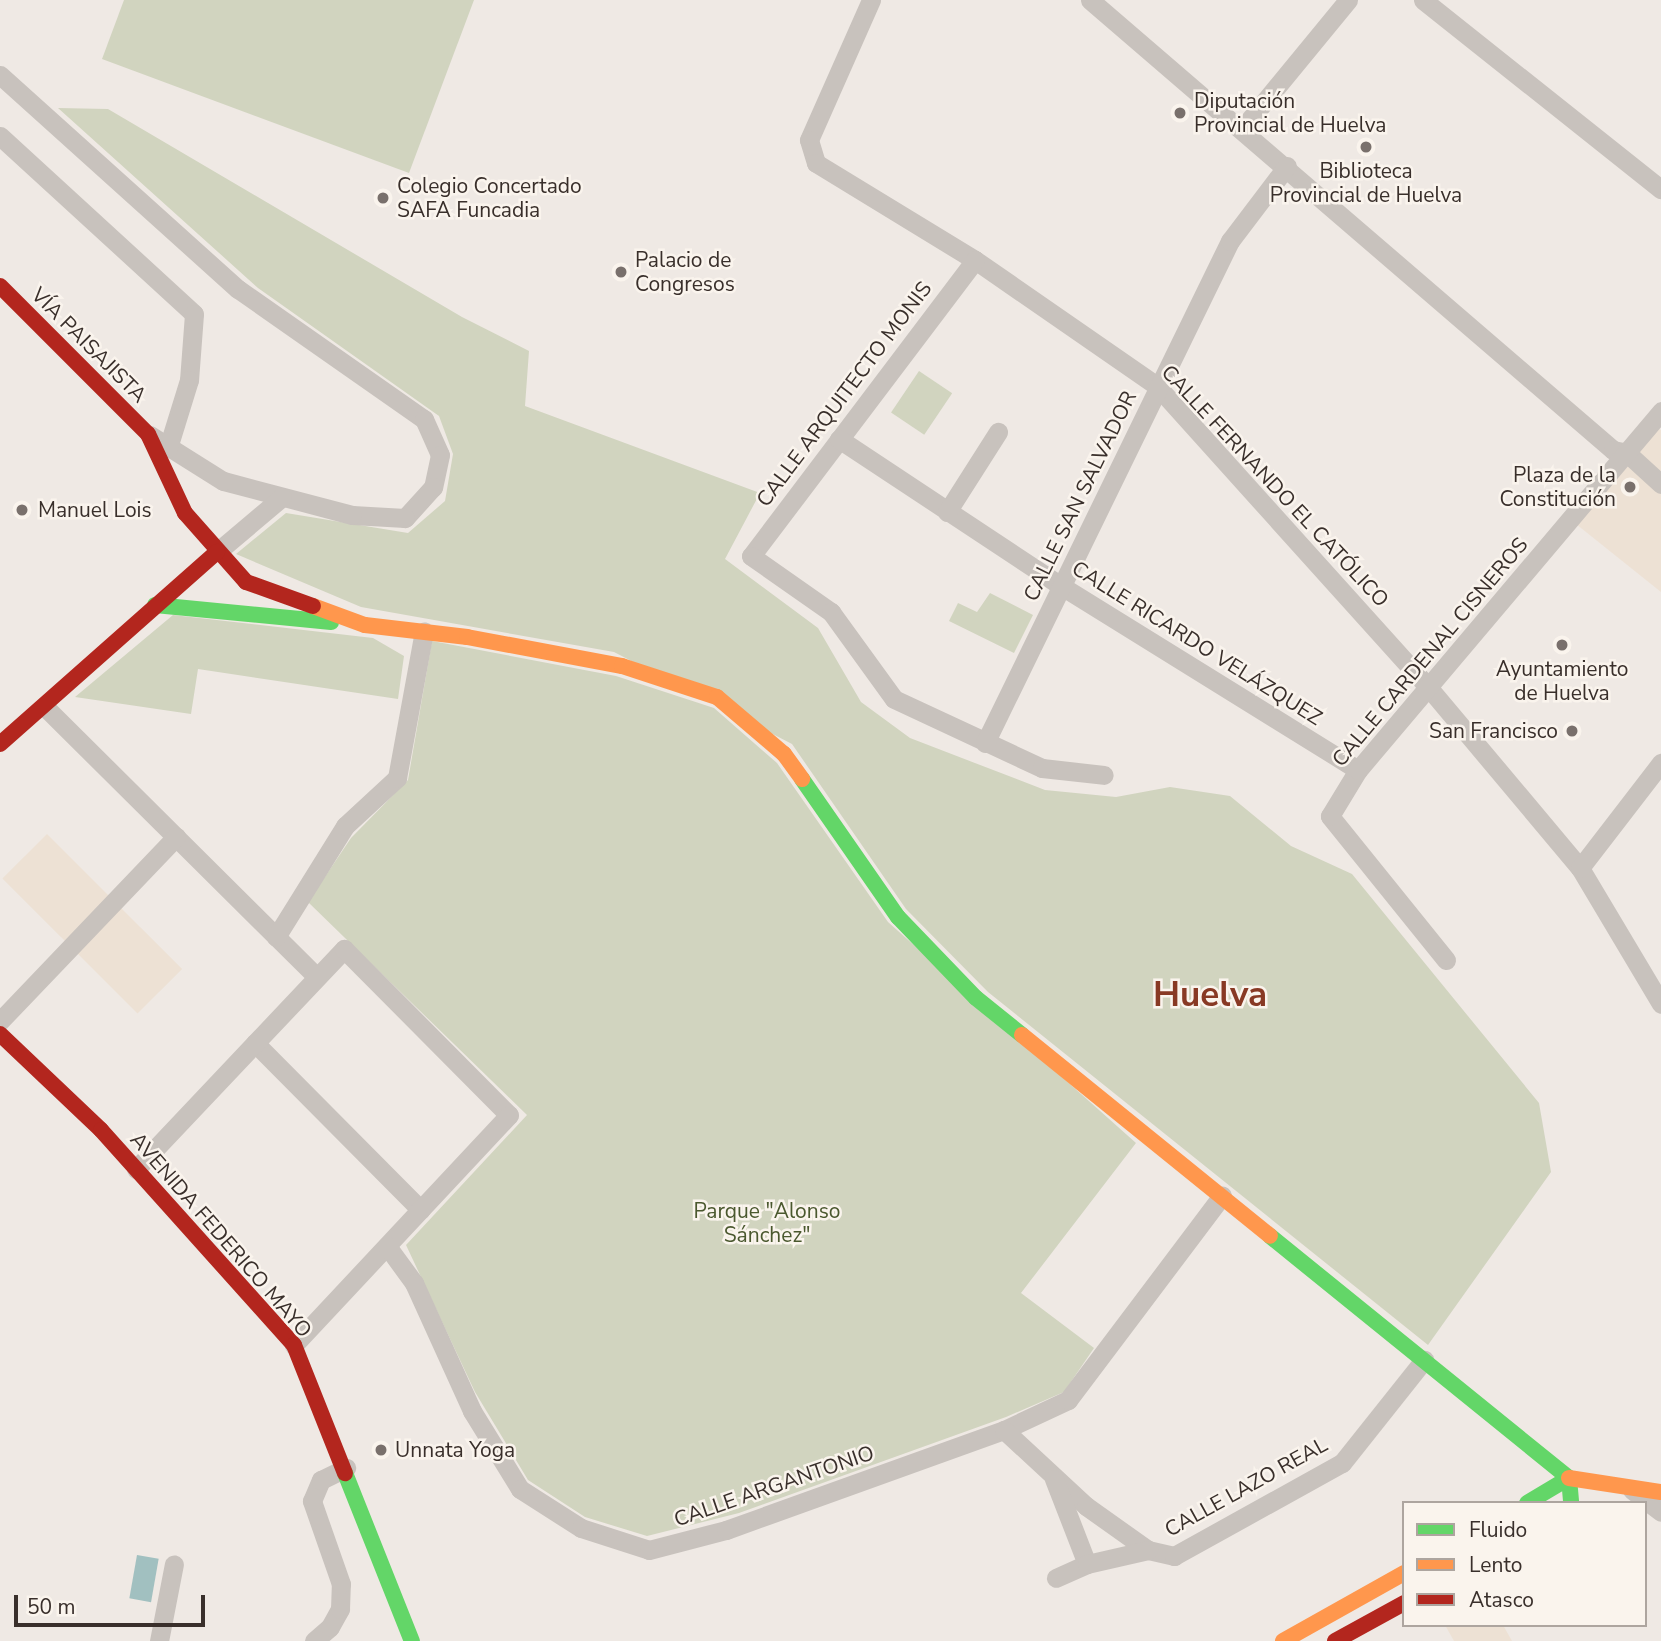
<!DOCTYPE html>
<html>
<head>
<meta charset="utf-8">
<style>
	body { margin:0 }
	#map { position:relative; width:1661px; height:1641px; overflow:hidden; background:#efe9e4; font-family:"Nunito Sans",sans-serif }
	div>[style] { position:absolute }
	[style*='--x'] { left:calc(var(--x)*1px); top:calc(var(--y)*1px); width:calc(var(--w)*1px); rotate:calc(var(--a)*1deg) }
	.green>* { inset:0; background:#d1d4bf; transform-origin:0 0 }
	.plaza>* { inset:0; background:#ede1d4; transform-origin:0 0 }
	.water>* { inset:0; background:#a1c0c0; transform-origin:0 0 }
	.street>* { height:19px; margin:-9.5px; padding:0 9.5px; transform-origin:9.5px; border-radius:9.5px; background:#c8c2bd }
	.fast>* { height:16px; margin:-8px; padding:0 8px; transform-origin:8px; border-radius:8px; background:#63d668 }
	.slow>* { height:16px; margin:-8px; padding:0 8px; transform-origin:8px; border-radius:8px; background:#ff974d }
	.jam>* { height:16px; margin:-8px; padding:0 8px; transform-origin:8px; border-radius:8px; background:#b3261e }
	.dots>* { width:19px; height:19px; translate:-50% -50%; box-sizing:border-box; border:4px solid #faf4ed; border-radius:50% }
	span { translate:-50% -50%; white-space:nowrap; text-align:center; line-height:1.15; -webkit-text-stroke:5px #faf4ed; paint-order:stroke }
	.poi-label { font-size:21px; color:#392f2b }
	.left { translate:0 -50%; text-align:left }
	.right { translate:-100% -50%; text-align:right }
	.street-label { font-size:21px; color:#392f2b }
	.park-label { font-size:21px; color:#4a582e }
	.town-label { font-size:35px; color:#883924; font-weight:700 }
	.legend { position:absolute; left:1402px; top:1501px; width:245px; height:126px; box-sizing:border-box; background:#faf4ed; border:2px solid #ada59f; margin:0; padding:9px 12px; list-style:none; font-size:21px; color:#392f2b }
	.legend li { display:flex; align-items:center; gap:14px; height:35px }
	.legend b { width:35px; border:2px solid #ada59f }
	.scale { position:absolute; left:14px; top:1595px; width:191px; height:32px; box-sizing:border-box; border:4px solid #392f2b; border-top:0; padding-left:9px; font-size:21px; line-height:24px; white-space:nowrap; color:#392f2b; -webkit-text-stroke:5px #faf4ed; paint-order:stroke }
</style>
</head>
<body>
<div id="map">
	<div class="green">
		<div style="clip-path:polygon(124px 0,474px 0,409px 173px,102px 59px)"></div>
		<div style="clip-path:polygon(58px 108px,108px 109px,462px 317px,529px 351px,525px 406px,760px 493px,725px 559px,818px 628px,861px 702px,910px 738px,1045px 790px,1116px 797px,1170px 787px,1230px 796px,1291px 846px,1352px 874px,1539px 1103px,1551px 1172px,1428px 1345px,988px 992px,906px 909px,792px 744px,614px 652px,361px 607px,236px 554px,286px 513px,408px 533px,445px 501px,453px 454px,439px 416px,258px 288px)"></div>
		<div style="left:919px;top:371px;width:40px;height:50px;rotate:34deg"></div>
		<div style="clip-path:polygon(990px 593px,1033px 615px,1014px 653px,949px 621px,958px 603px,977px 612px)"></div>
		<div style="clip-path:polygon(173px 615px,373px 638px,404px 656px,398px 699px,198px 669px,191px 714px,75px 697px)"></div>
		<div style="clip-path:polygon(432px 641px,616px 676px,714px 708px,777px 763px,888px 922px,1136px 1143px,1021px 1293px,1094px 1348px,1064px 1392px,1006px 1417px,739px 1513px,647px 1536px,585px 1517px,528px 1480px,475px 1392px,406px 1245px,527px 1115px,308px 902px,351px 838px,408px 780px)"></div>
	</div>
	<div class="plaza">
		<div style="clip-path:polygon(1650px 425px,1661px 430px,1661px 592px,1571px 520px)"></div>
		<div style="left:47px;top:834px;width:191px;height:63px;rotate:45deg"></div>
		<div style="clip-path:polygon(1445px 1625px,1503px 1625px,1512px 1641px,1454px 1641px)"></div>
	</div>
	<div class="water">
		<div style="left:137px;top:1555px;width:22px;height:44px;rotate:10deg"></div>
	</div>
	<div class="street">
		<div style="--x:871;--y:0;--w:153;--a:113.9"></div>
		<div style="--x:809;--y:140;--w:24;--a:73"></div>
		<div style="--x:816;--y:163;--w:186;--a:31.4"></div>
		<div style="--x:975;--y:260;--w:221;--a:34.7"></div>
		<div style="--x:1157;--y:386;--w:406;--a:48"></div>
		<div style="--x:1429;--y:688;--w:235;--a:50"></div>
		<div style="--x:1580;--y:868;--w:158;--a:59.2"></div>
		<div style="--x:1090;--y:0;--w:690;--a:40.71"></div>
		<div style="--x:1613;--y:450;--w:14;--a:12"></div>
		<div style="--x:1627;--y:453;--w:46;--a:42.4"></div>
		<div style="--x:1423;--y:0;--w:304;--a:38.5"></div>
		<div style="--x:0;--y:75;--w:320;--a:42"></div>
		<div style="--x:238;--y:289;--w:227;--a:35"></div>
		<div style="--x:424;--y:419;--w:39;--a:66"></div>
		<div style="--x:440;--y:455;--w:33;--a:102"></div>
		<div style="--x:433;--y:487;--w:42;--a:132.1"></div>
		<div style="--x:405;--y:518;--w:53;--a:-176.8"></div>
		<div style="--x:352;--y:515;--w:133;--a:-165.2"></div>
		<div style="--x:223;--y:481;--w:86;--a:-147.8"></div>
		<div style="--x:1242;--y:129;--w:167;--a:-50.6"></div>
		<div style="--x:0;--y:136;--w:263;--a:42.5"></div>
		<div style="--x:194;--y:314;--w:66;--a:94.3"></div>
		<div style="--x:189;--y:380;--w:71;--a:107.2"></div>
		<div style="--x:975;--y:260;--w:371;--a:127.1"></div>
		<div style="--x:751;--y:556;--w:98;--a:35"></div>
		<div style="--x:831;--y:612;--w:107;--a:54.1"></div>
		<div style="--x:894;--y:699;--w:163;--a:25"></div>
		<div style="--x:1042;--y:768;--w:62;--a:6.4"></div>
		<div style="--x:839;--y:439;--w:268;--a:33.5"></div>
		<div style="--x:1063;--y:587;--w:347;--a:31.8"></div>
		<div style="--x:947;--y:512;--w:95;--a:-57.5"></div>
		<div style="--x:217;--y:552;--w:85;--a:-40.2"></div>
		<div style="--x:45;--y:707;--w:383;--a:44.8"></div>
		<div style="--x:985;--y:743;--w:559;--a:-63.99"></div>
		<div style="--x:1230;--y:241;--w:94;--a:-52.8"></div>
		<div style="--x:1580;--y:868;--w:133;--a:-52.4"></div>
		<div style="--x:276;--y:937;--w:131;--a:-58.1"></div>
		<div style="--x:345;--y:826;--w:71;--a:-42.7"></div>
		<div style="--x:397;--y:778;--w:149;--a:-79.6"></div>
		<div style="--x:1446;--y:960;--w:185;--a:-128.9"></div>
		<div style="--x:1330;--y:816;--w:54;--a:-58.7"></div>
		<div style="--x:1358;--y:770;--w:470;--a:-49.8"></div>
		<div style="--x:0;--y:1021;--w:255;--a:-46.3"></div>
		<div style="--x:255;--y:1043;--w:235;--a:45.2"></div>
		<div style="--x:136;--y:1169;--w:303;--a:-46.6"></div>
		<div style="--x:344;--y:949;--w:234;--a:45.2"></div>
		<div style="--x:509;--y:1115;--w:315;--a:133.1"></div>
		<div style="--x:387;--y:1246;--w:46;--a:53.9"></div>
		<div style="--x:414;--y:1283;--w:141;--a:65.6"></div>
		<div style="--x:472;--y:1411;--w:92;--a:58.4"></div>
		<div style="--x:520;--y:1489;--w:72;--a:32.6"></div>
		<div style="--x:581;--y:1528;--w:71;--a:17.9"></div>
		<div style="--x:649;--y:1550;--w:80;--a:-14.6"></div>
		<div style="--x:726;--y:1530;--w:295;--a:-19.8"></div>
		<div style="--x:1004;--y:1430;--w:71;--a:-25.1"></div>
		<div style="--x:1068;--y:1400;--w:256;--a:-53"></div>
		<div style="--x:1004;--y:1430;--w:112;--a:42.8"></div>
		<div style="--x:1086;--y:1506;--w:76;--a:35.4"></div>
		<div style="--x:1148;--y:1550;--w:27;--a:13"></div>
		<div style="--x:1174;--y:1556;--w:192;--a:-29"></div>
		<div style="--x:1342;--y:1463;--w:132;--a:-51.5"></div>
		<div style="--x:1054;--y:1479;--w:91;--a:68.8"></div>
		<div style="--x:1087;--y:1564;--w:34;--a:156"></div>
		<div style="--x:1632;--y:1490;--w:36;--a:37"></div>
		<div style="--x:1087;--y:1564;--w:63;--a:-12.9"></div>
		<div style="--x:159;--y:1641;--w:78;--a:-79"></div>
		<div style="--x:314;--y:1641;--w:21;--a:-41"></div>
		<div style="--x:330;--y:1627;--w:21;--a:-61"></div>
		<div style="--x:340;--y:1609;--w:25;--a:-88"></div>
		<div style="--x:341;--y:1584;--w:88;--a:-109.3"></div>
		<div style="--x:312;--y:1501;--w:23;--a:-67"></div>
		<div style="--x:321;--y:1480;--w:28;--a:-26"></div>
	</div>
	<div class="fast">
		<div style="--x:155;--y:605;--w:177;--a:5.5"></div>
		<div style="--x:802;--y:779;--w:168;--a:55.2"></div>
		<div style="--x:898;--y:917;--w:112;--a:46.1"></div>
		<div style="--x:976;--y:998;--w:59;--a:38.8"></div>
		<div style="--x:1270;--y:1236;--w:385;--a:39"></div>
		<div style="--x:1569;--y:1478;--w:25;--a:85"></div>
		<div style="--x:345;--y:1473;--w:181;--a:68.3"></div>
		<div style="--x:1527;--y:1503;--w:49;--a:-30.8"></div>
	</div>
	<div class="slow">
		<div style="--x:313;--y:606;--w:55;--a:20.1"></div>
		<div style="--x:365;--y:625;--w:103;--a:6.7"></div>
		<div style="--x:467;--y:637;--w:158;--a:10.6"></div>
		<div style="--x:622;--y:666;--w:100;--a:18.1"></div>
		<div style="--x:717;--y:697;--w:88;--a:40.4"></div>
		<div style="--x:784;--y:754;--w:31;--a:54"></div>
		<div style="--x:1022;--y:1035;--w:319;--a:39"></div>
		<div style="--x:1569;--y:1478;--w:93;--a:8.7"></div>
		<div style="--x:1283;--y:1641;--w:139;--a:-29.3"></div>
	</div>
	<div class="jam">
		<div style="--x:0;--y:286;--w:209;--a:45"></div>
		<div style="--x:148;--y:434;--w:87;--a:64.9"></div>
		<div style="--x:185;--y:513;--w:92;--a:48.5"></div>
		<div style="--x:246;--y:582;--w:71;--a:19.7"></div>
		<div style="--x:0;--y:744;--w:290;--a:-41.5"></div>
		<div style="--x:0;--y:1034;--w:139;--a:43.5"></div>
		<div style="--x:101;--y:1130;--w:289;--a:48.1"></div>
		<div style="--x:294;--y:1345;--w:138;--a:68.3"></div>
		<div style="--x:1335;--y:1641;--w:79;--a:-28.8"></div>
	</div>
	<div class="dots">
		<div style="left:1180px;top:113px;background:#79706c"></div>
		<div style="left:1366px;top:147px;background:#79706c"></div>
		<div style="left:383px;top:198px;background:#79706c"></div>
		<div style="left:621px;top:272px;background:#79706c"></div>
		<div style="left:1630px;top:487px;background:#79706c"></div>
		<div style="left:22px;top:510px;background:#79706c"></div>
		<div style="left:1562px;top:645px;background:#79706c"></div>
		<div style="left:1572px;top:731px;background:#79706c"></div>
		<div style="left:381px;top:1450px;background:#79706c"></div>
	</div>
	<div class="poi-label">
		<span class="left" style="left:1194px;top:113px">Diputación<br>Provincial de Huelva</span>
		<span style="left:1366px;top:183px">Biblioteca<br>Provincial de Huelva</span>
		<span class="left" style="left:397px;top:198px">Colegio Concertado<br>SAFA Funcadia</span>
		<span class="left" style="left:635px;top:272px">Palacio de<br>Congresos</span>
		<span class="right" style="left:1616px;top:487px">Plaza de la<br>Constitución</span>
		<span class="left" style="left:38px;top:510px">Manuel Lois</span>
		<span style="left:1562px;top:681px">Ayuntamiento<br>de Huelva</span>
		<span class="right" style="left:1558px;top:731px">San Francisco</span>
		<span class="left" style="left:395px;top:1450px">Unnata Yoga</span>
	</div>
	<div class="street-label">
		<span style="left:89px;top:345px;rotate:45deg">VÍA PAISAJISTA</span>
		<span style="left:844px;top:394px;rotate:-53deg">CALLE ARQUITECTO MONIS</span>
		<span style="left:1275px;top:486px;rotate:47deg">CALLE FERNANDO EL CATÓLICO</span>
		<span style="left:1080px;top:496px;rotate:-64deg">CALLE SAN SALVADOR</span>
		<span style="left:1197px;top:643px;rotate:32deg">CALLE RICARDO VELÁZQUEZ</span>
		<span style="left:1430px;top:652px;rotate:-50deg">CALLE CARDENAL CISNEROS</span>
		<span style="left:221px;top:1235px;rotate:49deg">AVENIDA FEDERICO MAYO</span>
		<span style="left:774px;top:1486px;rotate:-19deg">CALLE ARGANTONIO</span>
		<span style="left:1246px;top:1487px;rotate:-29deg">CALLE LAZO REAL</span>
	</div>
	<div class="park-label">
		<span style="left:767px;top:1223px">Parque "Alonso<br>Sánchez"</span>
	</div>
	<div class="town-label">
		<span style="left:1210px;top:995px">Huelva</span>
	</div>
	<ul class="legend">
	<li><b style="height:9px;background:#63d668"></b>Fluido</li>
	<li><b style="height:9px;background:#ff974d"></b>Lento</li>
	<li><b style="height:9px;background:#b3261e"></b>Atasco</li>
	</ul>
	<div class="scale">50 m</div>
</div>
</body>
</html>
